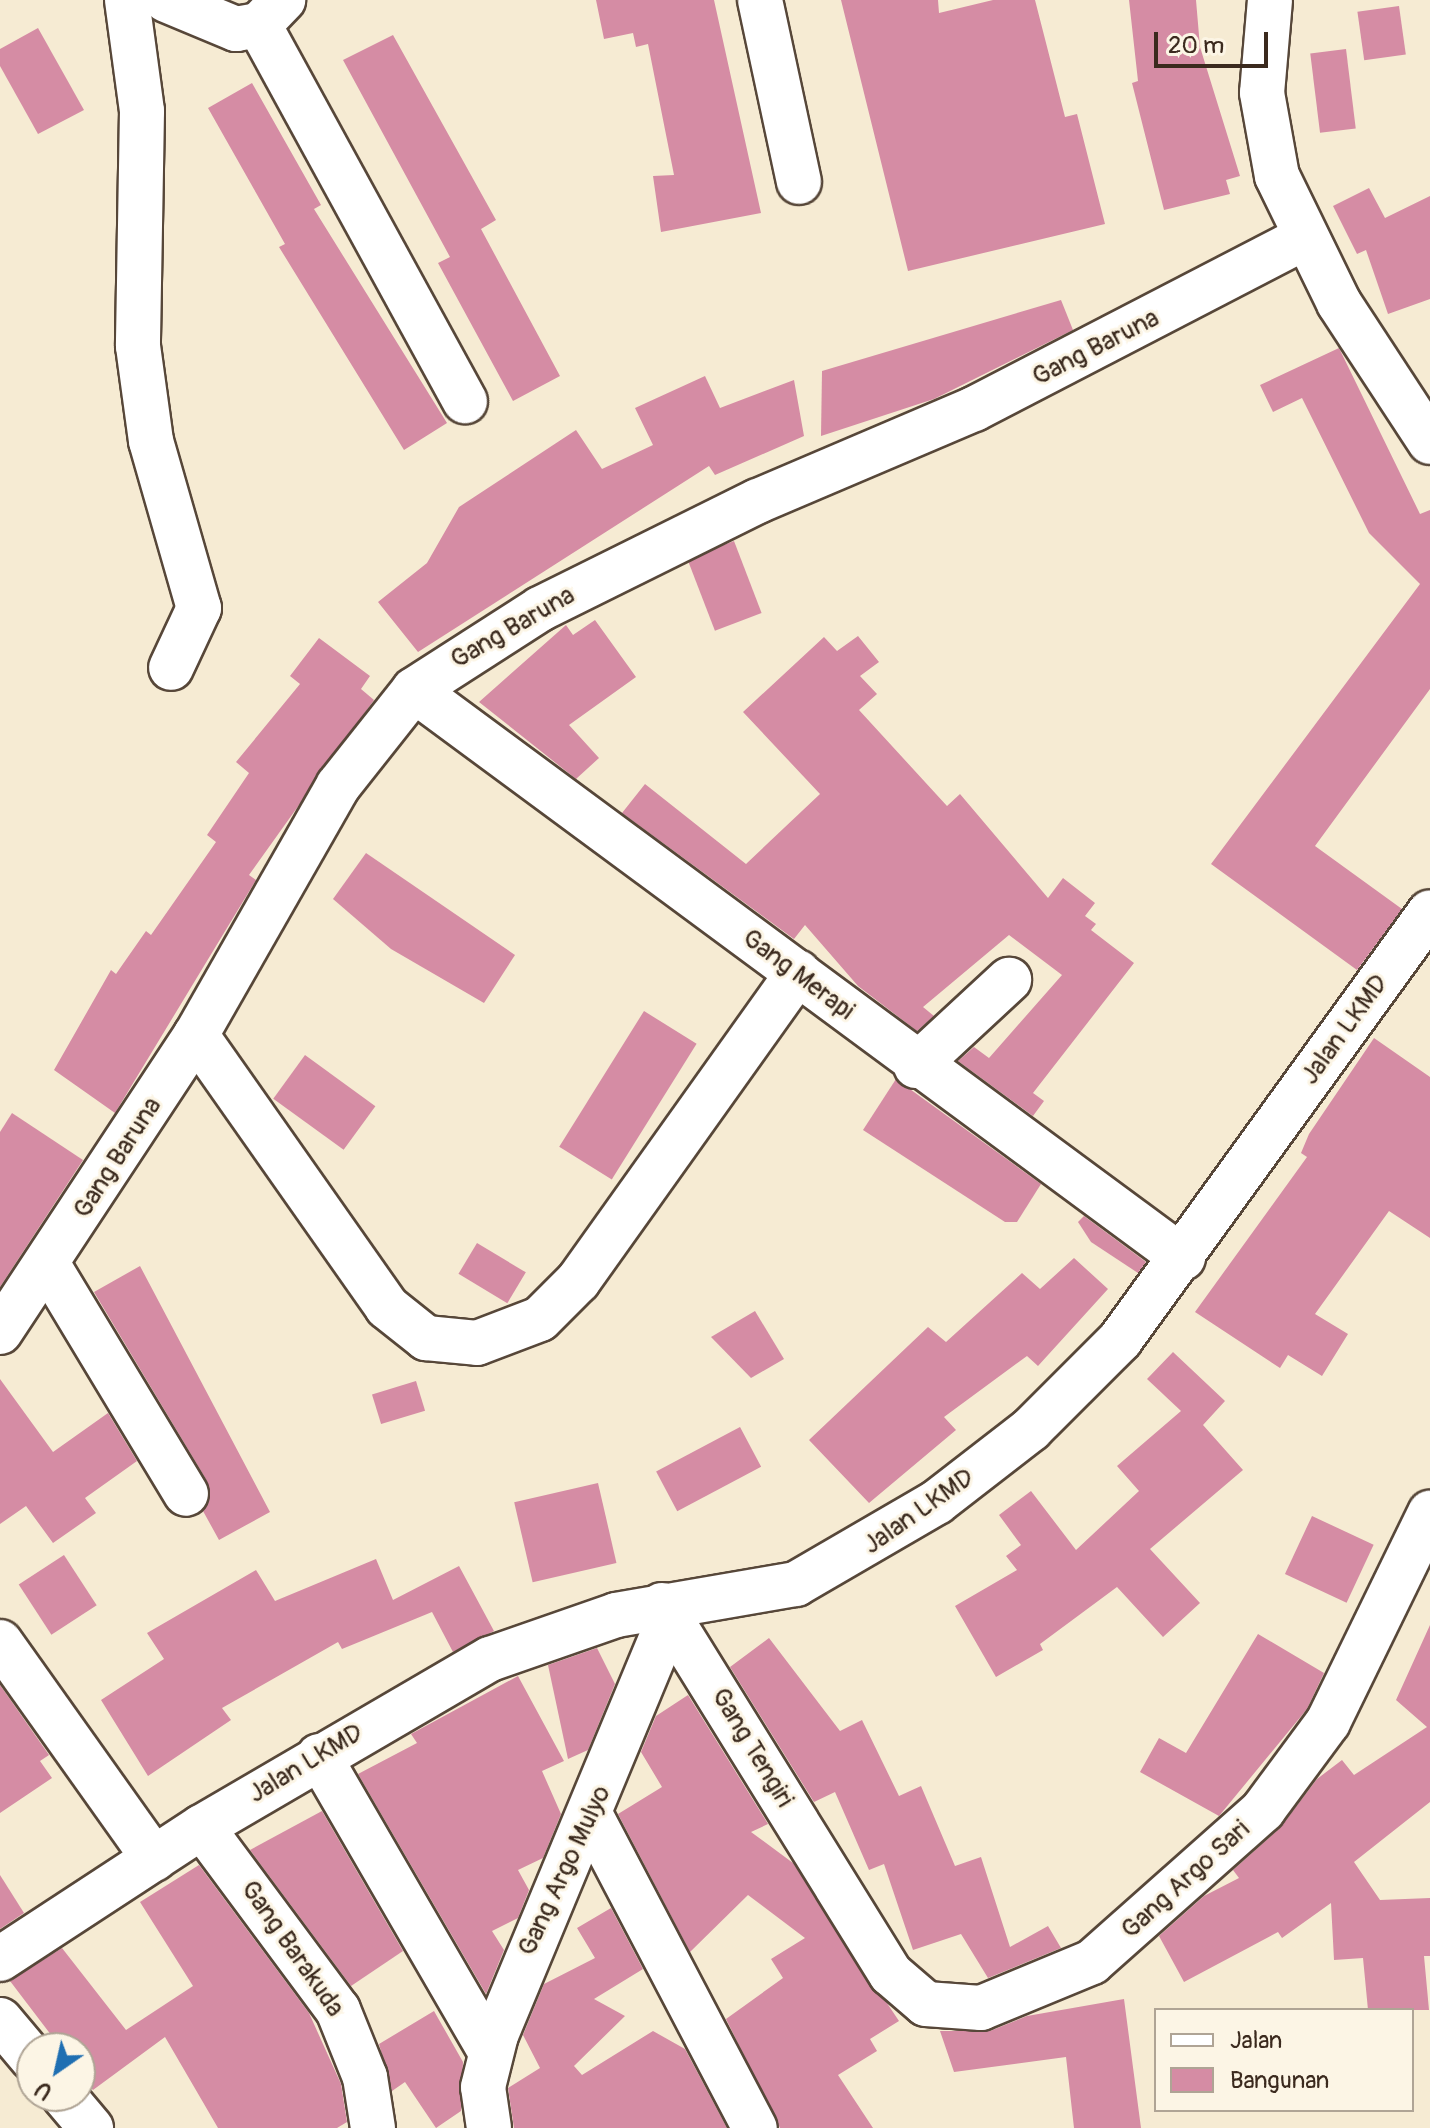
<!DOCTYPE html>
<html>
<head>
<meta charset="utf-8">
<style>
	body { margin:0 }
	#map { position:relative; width:1430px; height:2128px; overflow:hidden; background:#f6ebd3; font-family:Pangolin,sans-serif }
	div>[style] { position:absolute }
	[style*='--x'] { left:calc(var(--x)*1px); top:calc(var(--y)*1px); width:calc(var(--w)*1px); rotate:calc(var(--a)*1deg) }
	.building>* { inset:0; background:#d58ca4; transform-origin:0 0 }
	.roads { filter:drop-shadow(2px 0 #574739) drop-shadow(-2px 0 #574739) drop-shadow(0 2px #574739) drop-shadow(0 -2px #574739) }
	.minor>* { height:44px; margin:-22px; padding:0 22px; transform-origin:22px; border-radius:22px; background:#fff }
	.major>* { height:44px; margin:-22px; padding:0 22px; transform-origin:22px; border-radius:22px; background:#fff }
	span { translate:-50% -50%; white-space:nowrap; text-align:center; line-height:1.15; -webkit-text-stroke:6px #fcf5e5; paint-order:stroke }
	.street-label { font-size:26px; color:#3b2a1e }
	.legend { position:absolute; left:1154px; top:2008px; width:260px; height:104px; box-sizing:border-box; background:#fcf5e5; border:2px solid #afa495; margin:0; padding:10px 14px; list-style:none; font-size:24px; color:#3b2a1e }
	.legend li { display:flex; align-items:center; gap:16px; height:40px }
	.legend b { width:40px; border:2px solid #afa495 }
	.north { position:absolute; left:16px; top:2032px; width:80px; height:80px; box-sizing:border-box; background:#fcf5e5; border:2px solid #afa495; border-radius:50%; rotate:214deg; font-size:22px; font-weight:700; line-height:32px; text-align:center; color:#3b2a1e }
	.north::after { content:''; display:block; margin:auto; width:28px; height:36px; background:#1f6fb2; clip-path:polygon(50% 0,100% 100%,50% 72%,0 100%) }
	.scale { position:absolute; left:1154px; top:32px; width:114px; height:36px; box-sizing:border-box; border:4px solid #3b2a1e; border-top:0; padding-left:10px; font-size:24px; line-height:28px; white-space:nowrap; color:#3b2a1e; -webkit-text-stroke:6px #fcf5e5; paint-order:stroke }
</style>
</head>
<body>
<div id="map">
	<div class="building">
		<div style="clip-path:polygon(596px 0,714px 0,761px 213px,661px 232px,653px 176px,674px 175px,648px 44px,636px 47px,633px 33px,604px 39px)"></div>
		<div style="clip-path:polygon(841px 0,938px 0,939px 13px,993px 0,1035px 0,1065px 117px,1077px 114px,1105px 224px,908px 271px)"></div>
		<div style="clip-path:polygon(1129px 0,1196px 0,1200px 47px,1240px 176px,1226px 180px,1230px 194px,1164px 210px,1132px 83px,1138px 81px)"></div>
		<div style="left:1399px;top:6px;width:49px;height:42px;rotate:82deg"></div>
		<div style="clip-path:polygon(38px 28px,84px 110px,38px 134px,0 66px,0 49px)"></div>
		<div style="clip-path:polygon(393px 35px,496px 220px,481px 229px,560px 376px,513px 401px,438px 263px,450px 257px,343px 60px)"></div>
		<div style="left:1346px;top:49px;width:80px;height:36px;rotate:83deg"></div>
		<div style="clip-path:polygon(252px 83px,321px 205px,314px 209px,447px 423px,404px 450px,279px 247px,285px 244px,208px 108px)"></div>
		<div style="clip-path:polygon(1369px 188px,1385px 218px,1430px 196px,1430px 299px,1388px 314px,1366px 250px,1357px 254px,1333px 206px)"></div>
		<div style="clip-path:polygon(1061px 300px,1073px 330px,934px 399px,821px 436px,822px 371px)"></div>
		<div style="clip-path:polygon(1339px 348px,1420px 514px,1430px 510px,1430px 689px,1315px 846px,1402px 909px,1357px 970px,1211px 864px,1420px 584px,1369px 533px,1302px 398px,1273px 412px,1260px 385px)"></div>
		<div style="clip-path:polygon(705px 376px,720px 408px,794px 380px,804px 436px,715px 475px,709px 466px,418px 652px,378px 602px,427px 563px,459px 507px,576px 430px,602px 469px,653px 445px,635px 408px)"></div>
		<div style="left:734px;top:541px;width:77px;height:50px;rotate:69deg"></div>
		<div style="clip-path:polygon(595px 620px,636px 677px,569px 725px,599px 758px,576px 779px,479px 702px,566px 625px,573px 635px)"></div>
		<div style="clip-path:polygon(858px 636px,879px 662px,860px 676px,877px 694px,859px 710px,947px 806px,960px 794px,1048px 898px,1063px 878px,1095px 903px,1085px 916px,1096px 924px,1091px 930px,1134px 963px,1033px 1093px,1044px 1101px,1033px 1116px,958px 1061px,974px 1047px,989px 1058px,1062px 975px,1009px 935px,923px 1007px,934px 1016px,917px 1031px,858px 986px,805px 925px,794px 939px,622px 813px,645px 784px,746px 864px,820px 794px,743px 712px,824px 637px,837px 651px)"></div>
		<div style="clip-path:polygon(319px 638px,370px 676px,361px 689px,374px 700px,249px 875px,256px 880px,115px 1113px,54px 1070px,111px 970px,116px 974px,146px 931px,151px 935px,216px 842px,207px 835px,249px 773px,236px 762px,300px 684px,290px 676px)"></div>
		<div style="clip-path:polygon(366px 853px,515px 955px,484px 1003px,391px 949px,333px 899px)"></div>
		<div style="left:644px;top:1011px;width:62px;height:160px;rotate:32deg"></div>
		<div style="clip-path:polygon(1374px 1038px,1430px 1077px,1430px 1238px,1389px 1211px,1315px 1314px,1348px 1334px,1322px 1376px,1288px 1355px,1280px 1368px,1195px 1312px,1307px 1157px,1301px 1153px,1309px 1134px)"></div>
		<div style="left:305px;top:1055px;width:87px;height:54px;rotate:36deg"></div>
		<div style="clip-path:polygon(896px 1079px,1041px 1184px,1017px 1222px,1005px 1222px,863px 1130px)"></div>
		<div style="clip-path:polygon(12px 1113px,83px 1160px,0 1287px,0 1132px)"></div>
		<div style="clip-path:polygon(1084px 1216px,1146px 1262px,1138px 1273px,1091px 1242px,1078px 1222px)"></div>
		<div style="left:477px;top:1243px;width:57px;height:36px;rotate:31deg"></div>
		<div style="clip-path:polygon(1074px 1258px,1108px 1289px,1038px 1366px,1027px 1356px,944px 1417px,956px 1430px,869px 1503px,809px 1440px,928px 1327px,946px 1342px,1022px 1273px,1040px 1289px)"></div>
		<div style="clip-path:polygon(140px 1266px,270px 1512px,219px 1540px,203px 1511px,207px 1481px,94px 1292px)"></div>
		<div style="clip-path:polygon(755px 1311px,784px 1359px,751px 1378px,711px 1337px)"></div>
		<div style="clip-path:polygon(1173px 1352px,1225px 1401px,1203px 1425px,1243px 1470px,1150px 1549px,1200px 1603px,1163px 1637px,1117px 1587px,1040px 1644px,1043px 1650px,996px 1677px,955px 1606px,1017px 1570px,1006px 1556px,1021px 1545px,999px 1515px,1031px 1491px,1076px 1550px,1139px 1491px,1117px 1466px,1181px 1411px,1147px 1379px)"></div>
		<div style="clip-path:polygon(0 1379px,53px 1452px,108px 1413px,137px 1461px,85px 1498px,96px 1513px,53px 1543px,26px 1506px,0 1524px)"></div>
		<div style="left:416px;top:1381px;width:31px;height:46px;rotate:73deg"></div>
		<div style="left:740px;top:1427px;width:45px;height:95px;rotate:62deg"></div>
		<div style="left:598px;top:1483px;width:82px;height:86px;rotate:77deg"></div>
		<div style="left:1312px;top:1516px;width:68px;height:64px;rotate:25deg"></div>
		<div style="left:64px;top:1555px;width:60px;height:54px;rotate:57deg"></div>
		<div style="clip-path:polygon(376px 1559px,393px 1600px,459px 1566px,494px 1631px,453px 1652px,432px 1612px,342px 1649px,338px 1642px,222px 1708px,231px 1720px,148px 1776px,101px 1700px,164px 1659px,147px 1633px,256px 1570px,275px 1601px)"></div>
		<div style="clip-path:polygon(1430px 1625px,1430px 1802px,1354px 1862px,1380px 1900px,1430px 1898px,1430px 1956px,1424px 1956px,1429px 2010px,1368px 2010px,1363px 1958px,1334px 1960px,1331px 1903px,1282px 1938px,1278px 1932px,1184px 1982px,1159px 1936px,1204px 1896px,1239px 1878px,1233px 1870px,1280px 1828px,1317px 1779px,1342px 1760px,1354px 1775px,1427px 1727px,1396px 1700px)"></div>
		<div style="clip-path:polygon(1258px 1634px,1324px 1673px,1307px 1709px,1219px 1816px,1140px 1772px,1159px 1738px,1186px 1753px)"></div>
		<div style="clip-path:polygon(769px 1638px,840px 1731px,862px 1720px,899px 1796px,921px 1786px,955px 1866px,981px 1857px,1010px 1947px,1048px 1926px,1061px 1948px,988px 1978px,961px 1934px,913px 1950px,884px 1864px,869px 1870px,835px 1792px,814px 1802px,730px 1667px)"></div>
		<div style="clip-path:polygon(597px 1648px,615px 1684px,588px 1750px,568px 1759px,548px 1665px)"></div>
		<div style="clip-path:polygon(518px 1676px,564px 1761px,542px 1771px,561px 1814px,543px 1858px,518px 1870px,529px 1890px,518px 1918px,492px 1931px,504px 1950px,486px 1994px,358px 1774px,417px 1743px,411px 1734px)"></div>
		<div style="clip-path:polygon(0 1685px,49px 1755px,40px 1761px,52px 1778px,0 1813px)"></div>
		<div style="clip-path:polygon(688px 1695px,768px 1824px,751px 1832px,793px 1863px,899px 2021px,870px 2039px,877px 2051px,838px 2075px,873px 2128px,780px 2128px,726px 2019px,783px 1978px,771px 1959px,805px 1938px,748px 1895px,690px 1952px,618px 1814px,662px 1787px,641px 1752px,656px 1716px)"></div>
		<div style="clip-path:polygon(322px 1811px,403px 1951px,351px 1986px,250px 1850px)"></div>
		<div style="clip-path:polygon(199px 1865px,309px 2013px,341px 2084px,347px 2122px,337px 2128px,218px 2128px,165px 2037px,93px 2090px,80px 2073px,80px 2048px,61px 2048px,10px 1981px,62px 1948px,126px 2030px,193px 1986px,140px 1902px)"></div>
		<div style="clip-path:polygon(0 1875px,24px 1913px,0 1929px)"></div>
		<div style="clip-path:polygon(611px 1908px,643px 1969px,594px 1999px,625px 2016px,574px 2066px,582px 2075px,653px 2031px,685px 2049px,727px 2128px,514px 2128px,508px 2088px,540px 2068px,523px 2035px,544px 1984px,595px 1958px,577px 1928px)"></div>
		<div style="clip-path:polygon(1124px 1999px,1141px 2128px,1074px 2128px,1066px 2057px,954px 2072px,940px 2031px,990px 2031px,1027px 2016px)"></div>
		<div style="clip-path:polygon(434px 2011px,463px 2062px,461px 2111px,436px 2128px,405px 2082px,392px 2091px,379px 2044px)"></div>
	</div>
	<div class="roads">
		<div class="minor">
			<div style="--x:127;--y:0;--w:112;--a:82.3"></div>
			<div style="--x:142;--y:111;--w:235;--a:91"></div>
			<div style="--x:138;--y:346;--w:96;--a:82.2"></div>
			<div style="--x:151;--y:441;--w:174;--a:74"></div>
			<div style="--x:199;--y:608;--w:66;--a:115"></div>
			<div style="--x:166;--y:0;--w:76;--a:22.5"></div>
			<div style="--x:236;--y:29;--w:23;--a:-10"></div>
			<div style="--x:259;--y:25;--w:35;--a:-46"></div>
			<div style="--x:760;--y:0;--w:186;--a:77.9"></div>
			<div style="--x:259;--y:25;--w:429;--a:61.3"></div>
			<div style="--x:414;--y:690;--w:956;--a:36.45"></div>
			<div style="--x:196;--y:1035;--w:332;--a:54.9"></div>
			<div style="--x:387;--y:1307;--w:50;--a:38.5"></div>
			<div style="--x:426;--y:1338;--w:51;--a:5.6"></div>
			<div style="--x:477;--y:1343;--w:67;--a:-20.9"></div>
			<div style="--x:540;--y:1319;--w:54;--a:-45"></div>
			<div style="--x:578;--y:1281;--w:379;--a:-54.5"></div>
			<div style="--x:916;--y:1066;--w:127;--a:-42.8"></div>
			<div style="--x:48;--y:1265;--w:267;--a:58.9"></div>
			<div style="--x:0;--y:1332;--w:356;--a:-56.6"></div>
			<div style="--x:196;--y:1035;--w:287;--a:-60.3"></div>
			<div style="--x:338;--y:786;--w:122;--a:-51.6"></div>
			<div style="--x:414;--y:690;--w:150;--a:-32.7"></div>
			<div style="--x:540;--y:609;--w:243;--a:-26.4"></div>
			<div style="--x:758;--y:501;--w:235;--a:-23.1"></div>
			<div style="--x:974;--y:409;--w:372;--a:-27.4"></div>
			<div style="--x:662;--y:1605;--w:434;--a:58.2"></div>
			<div style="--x:891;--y:1974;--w:46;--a:40.6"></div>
			<div style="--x:926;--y:2004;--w:55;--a:4.2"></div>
			<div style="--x:981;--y:2008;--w:120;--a:-22.5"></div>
			<div style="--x:1092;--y:1962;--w:229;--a:-41.6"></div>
			<div style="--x:1263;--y:1810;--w:109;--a:-53.5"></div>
			<div style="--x:1328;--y:1722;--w:233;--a:-64"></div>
			<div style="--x:0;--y:1642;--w:266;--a:54.6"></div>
			<div style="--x:319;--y:1756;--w:341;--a:59.9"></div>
			<div style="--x:592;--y:1818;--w:350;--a:62.3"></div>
			<div style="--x:202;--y:1827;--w:228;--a:53.4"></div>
			<div style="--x:338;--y:2010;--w:72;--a:68.1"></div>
			<div style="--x:365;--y:2077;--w:52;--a:81.1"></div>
			<div style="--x:0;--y:1959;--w:241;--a:-33.2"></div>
			<div style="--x:202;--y:1827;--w:333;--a:-30.3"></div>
			<div style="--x:490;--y:1659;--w:133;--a:-19.2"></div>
			<div style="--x:616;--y:1615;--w:183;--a:-9.8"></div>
			<div style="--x:796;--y:1584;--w:163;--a:-30.2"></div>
			<div style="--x:937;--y:1502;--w:119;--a:-37.8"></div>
			<div style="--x:1031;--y:1429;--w:126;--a:-45"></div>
			<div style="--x:1120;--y:1340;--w:528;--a:-54.08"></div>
			<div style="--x:0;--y:2020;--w:50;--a:49.9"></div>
			<div style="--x:64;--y:2096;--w:42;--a:49.8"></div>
			<div style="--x:489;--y:2128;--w:41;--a:-98.3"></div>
			<div style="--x:483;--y:2087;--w:54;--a:-76"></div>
			<div style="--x:496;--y:2035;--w:452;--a:-67.4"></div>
		</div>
		<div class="major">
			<div style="--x:1270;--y:0;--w:93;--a:94.9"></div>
			<div style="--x:1262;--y:93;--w:84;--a:79.8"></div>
			<div style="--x:1277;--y:176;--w:141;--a:64"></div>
			<div style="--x:1339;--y:303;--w:166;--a:56.8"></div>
		</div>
	</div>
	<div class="street-label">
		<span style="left:1096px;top:348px;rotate:-27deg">Gang Baruna</span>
		<span style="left:513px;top:628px;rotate:-30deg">Gang Baruna</span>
		<span style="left:798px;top:975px;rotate:37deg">Gang Merapi</span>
		<span style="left:1345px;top:1030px;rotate:-54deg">Jalan LKMD</span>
		<span style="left:118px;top:1158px;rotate:-57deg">Gang Baruna</span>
		<span style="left:919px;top:1512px;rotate:-35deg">Jalan LKMD</span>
		<span style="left:752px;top:1748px;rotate:59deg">Gang Tengiri</span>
		<span style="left:306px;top:1764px;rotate:-31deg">Jalan LKMD</span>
		<span style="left:565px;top:1871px;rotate:-65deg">Gang Argo Mulyo</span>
		<span style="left:1186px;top:1880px;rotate:-42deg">Gang Argo Sari</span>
		<span style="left:292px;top:1949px;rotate:55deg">Gang Barakuda</span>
	</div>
	<ul class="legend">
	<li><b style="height:10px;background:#fff"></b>Jalan</li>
	<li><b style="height:22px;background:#d58ca4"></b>Bangunan</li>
	</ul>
	<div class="north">U</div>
	<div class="scale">20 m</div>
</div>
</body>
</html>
